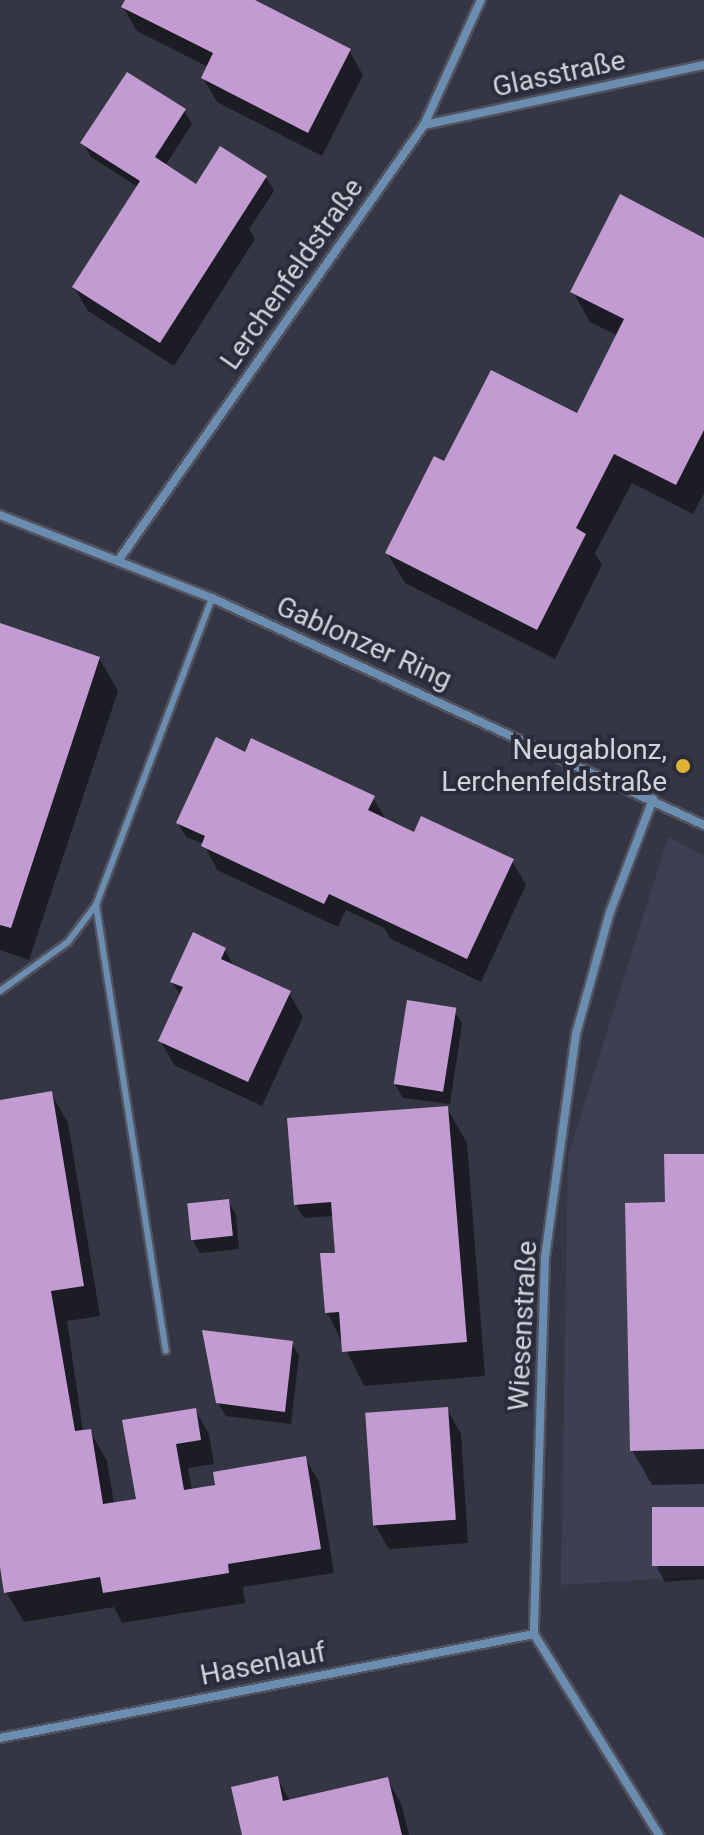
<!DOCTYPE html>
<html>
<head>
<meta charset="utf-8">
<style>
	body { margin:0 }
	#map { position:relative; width:704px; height:1835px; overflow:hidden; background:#353644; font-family:Roboto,sans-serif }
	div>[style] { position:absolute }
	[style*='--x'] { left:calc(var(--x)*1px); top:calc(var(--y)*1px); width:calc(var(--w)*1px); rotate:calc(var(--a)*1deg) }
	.built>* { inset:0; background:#3e3f53 }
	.shadow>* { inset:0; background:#0007 }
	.building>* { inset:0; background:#c19bd1; transform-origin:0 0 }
	.roads { filter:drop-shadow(2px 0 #51525f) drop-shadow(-2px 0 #51525f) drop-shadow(0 2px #51525f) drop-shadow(0 -2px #51525f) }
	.lane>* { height:6px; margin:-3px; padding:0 3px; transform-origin:3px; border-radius:3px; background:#6b8db0 }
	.street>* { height:8px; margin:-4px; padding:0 4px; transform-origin:4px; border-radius:4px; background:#6b8db0 }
	.dots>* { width:22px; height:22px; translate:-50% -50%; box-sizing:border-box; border:4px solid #2b2c3a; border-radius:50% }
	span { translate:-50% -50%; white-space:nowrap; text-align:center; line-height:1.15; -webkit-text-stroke:8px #2b2c3a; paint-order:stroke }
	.street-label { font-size:28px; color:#d1d2db }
	.poi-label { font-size:28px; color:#d1d2db }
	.right { translate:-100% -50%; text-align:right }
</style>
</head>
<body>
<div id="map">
	<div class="built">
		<div style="clip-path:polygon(668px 837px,704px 856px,704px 1576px,561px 1585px,568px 1156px)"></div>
	</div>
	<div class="shadow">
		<div style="clip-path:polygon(127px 0,251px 0,349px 50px,363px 75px,322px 156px,217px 102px,203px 78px,208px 67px,137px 31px,123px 7px)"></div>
		<div style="clip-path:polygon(184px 111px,192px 124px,165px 166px,197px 186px,266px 177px,274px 191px,249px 229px,255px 239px,174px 366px,88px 311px,74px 287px,138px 187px,91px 157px,83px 143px)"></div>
		<div style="clip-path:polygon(704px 240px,704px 493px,693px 514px,632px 483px,595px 553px,602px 565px,555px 659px,405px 583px,387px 553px,444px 464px,578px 416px,618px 336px,590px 322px,573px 292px)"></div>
		<div style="clip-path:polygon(0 625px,99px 658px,118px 691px,29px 960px,0 950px)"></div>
		<div style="clip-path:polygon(246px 754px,373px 798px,387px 821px,414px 834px,512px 861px,526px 885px,481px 982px,391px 939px,384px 928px,346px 910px,338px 927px,217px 870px,204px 844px,186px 837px,178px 823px)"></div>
		<div style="clip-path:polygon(225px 950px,235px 968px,289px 993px,303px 1017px,262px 1106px,174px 1065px,160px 1040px,181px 996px,172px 982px)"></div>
		<div style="clip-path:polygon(454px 1010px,462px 1024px,450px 1104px,403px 1098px,395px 1084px)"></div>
		<div style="clip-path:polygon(51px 1093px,68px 1123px,100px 1316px,67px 1321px,80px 1411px,83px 1432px,90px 1431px,107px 1461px,114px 1504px,138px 1500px,195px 1410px,209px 1434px,214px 1464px,188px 1468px,192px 1491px,305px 1458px,319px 1482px,334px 1573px,243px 1587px,245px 1603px,122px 1623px,114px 1607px,24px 1622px,6px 1592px,0 1555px,0 1102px)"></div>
		<div style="clip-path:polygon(447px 1108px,467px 1143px,485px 1376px,364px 1386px,327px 1312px,338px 1255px,335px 1216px,304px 1218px,296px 1205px)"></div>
		<div style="clip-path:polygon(704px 1156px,704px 1484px,652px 1485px,632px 1450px,667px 1204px)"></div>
		<div style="clip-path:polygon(228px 1201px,236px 1215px,239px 1249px,200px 1253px,192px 1239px)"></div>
		<div style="clip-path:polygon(292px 1343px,299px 1356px,291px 1424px,226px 1416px,218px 1403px)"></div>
		<div style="clip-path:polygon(447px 1409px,461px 1434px,468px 1543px,389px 1549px,375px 1525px)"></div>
		<div style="clip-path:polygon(704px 1509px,704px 1579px,665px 1582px,657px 1568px)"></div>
		<div style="clip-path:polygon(277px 1778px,290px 1801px,387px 1779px,401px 1803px,409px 1835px,244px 1835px)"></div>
	</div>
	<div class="building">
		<div style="clip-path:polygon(125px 0,255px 0,351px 49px,308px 133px,201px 78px,213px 53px,121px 7px)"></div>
		<div style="clip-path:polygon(127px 72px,186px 109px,155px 157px,196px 184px,220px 146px,267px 176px,160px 343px,72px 287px,140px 181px,80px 143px)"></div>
		<div style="clip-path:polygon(620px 194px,704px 238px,704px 430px,676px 485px,614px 454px,576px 528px,586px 534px,537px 630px,385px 553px,434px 456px,444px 461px,491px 370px,577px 413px,624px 319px,570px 292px)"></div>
		<div style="clip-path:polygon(0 623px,100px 657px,11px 928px,0 925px)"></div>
		<div style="clip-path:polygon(216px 737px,245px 752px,251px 738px,375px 796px,368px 810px,414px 832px,421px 816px,514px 859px,467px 959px,329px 894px,324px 904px,201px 846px,205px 836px,176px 823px)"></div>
		<div style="clip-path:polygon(193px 932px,226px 948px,221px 959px,291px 991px,248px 1082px,158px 1041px,183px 987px,170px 982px)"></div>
		<div style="left:407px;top:1000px;width:50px;height:85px;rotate:9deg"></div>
		<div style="clip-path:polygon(52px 1091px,84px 1286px,51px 1291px,75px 1431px,91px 1429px,103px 1504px,136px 1499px,122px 1420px,196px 1408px,201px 1440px,176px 1444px,184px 1490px,215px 1485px,213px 1472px,306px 1456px,321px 1549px,228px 1564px,229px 1573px,103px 1593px,100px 1577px,4px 1593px,0 1567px,0 1100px)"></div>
		<div style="clip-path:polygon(448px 1106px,467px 1342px,342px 1352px,339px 1312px,325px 1313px,320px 1253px,335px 1253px,331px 1202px,294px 1205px,287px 1118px)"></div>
		<div style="clip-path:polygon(664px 1154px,704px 1154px,704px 1449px,630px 1451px,625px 1203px,665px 1202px)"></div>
		<div style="left:229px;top:1199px;width:37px;height:42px;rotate:84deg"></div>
		<div style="clip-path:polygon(202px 1330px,293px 1341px,285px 1412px,216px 1403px)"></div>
		<div style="left:448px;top:1407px;width:113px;height:83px;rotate:86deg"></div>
		<div style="left:704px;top:1507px;width:59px;height:52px;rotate:90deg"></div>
		<div style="clip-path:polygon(278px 1776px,283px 1801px,388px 1777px,402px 1835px,242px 1835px,231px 1787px)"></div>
	</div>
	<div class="roads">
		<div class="lane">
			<div style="--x:96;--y:905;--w:451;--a:81.1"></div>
			<div style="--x:0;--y:991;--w:84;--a:-35.8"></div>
			<div style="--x:68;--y:942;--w:46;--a:-52.9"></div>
			<div style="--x:96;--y:905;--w:328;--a:-69.3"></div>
		</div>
		<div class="street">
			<div style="--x:424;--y:125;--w:286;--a:-12.1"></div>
			<div style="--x:0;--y:515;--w:228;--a:21.4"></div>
			<div style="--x:212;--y:598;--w:542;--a:24.77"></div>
			<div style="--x:118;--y:561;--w:533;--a:-54.94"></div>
			<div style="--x:424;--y:125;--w:137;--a:-65.5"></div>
			<div style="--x:653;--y:799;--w:121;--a:110.8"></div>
			<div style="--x:610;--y:912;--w:127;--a:105.6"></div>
			<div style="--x:576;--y:1034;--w:224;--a:97.9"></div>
			<div style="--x:545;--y:1256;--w:378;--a:91.7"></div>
			<div style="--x:534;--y:1634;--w:237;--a:58.1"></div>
			<div style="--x:0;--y:1738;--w:544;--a:-11.02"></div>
		</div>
	</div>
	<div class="dots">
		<div style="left:683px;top:766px;background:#dfb034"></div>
	</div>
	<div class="street-label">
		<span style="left:559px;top:74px;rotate:-12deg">Glasstraße</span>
		<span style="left:292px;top:274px;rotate:-55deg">Lerchenfeldstraße</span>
		<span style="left:364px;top:643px;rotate:24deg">Gablonzer Ring</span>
		<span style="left:523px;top:1326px;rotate:-87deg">Wiesenstraße</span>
		<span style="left:263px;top:1664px;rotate:-11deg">Hasenlauf</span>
	</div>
	<div class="poi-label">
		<span class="right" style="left:667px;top:766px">Neugablonz,<br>Lerchenfeldstraße</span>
	</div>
</div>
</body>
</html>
